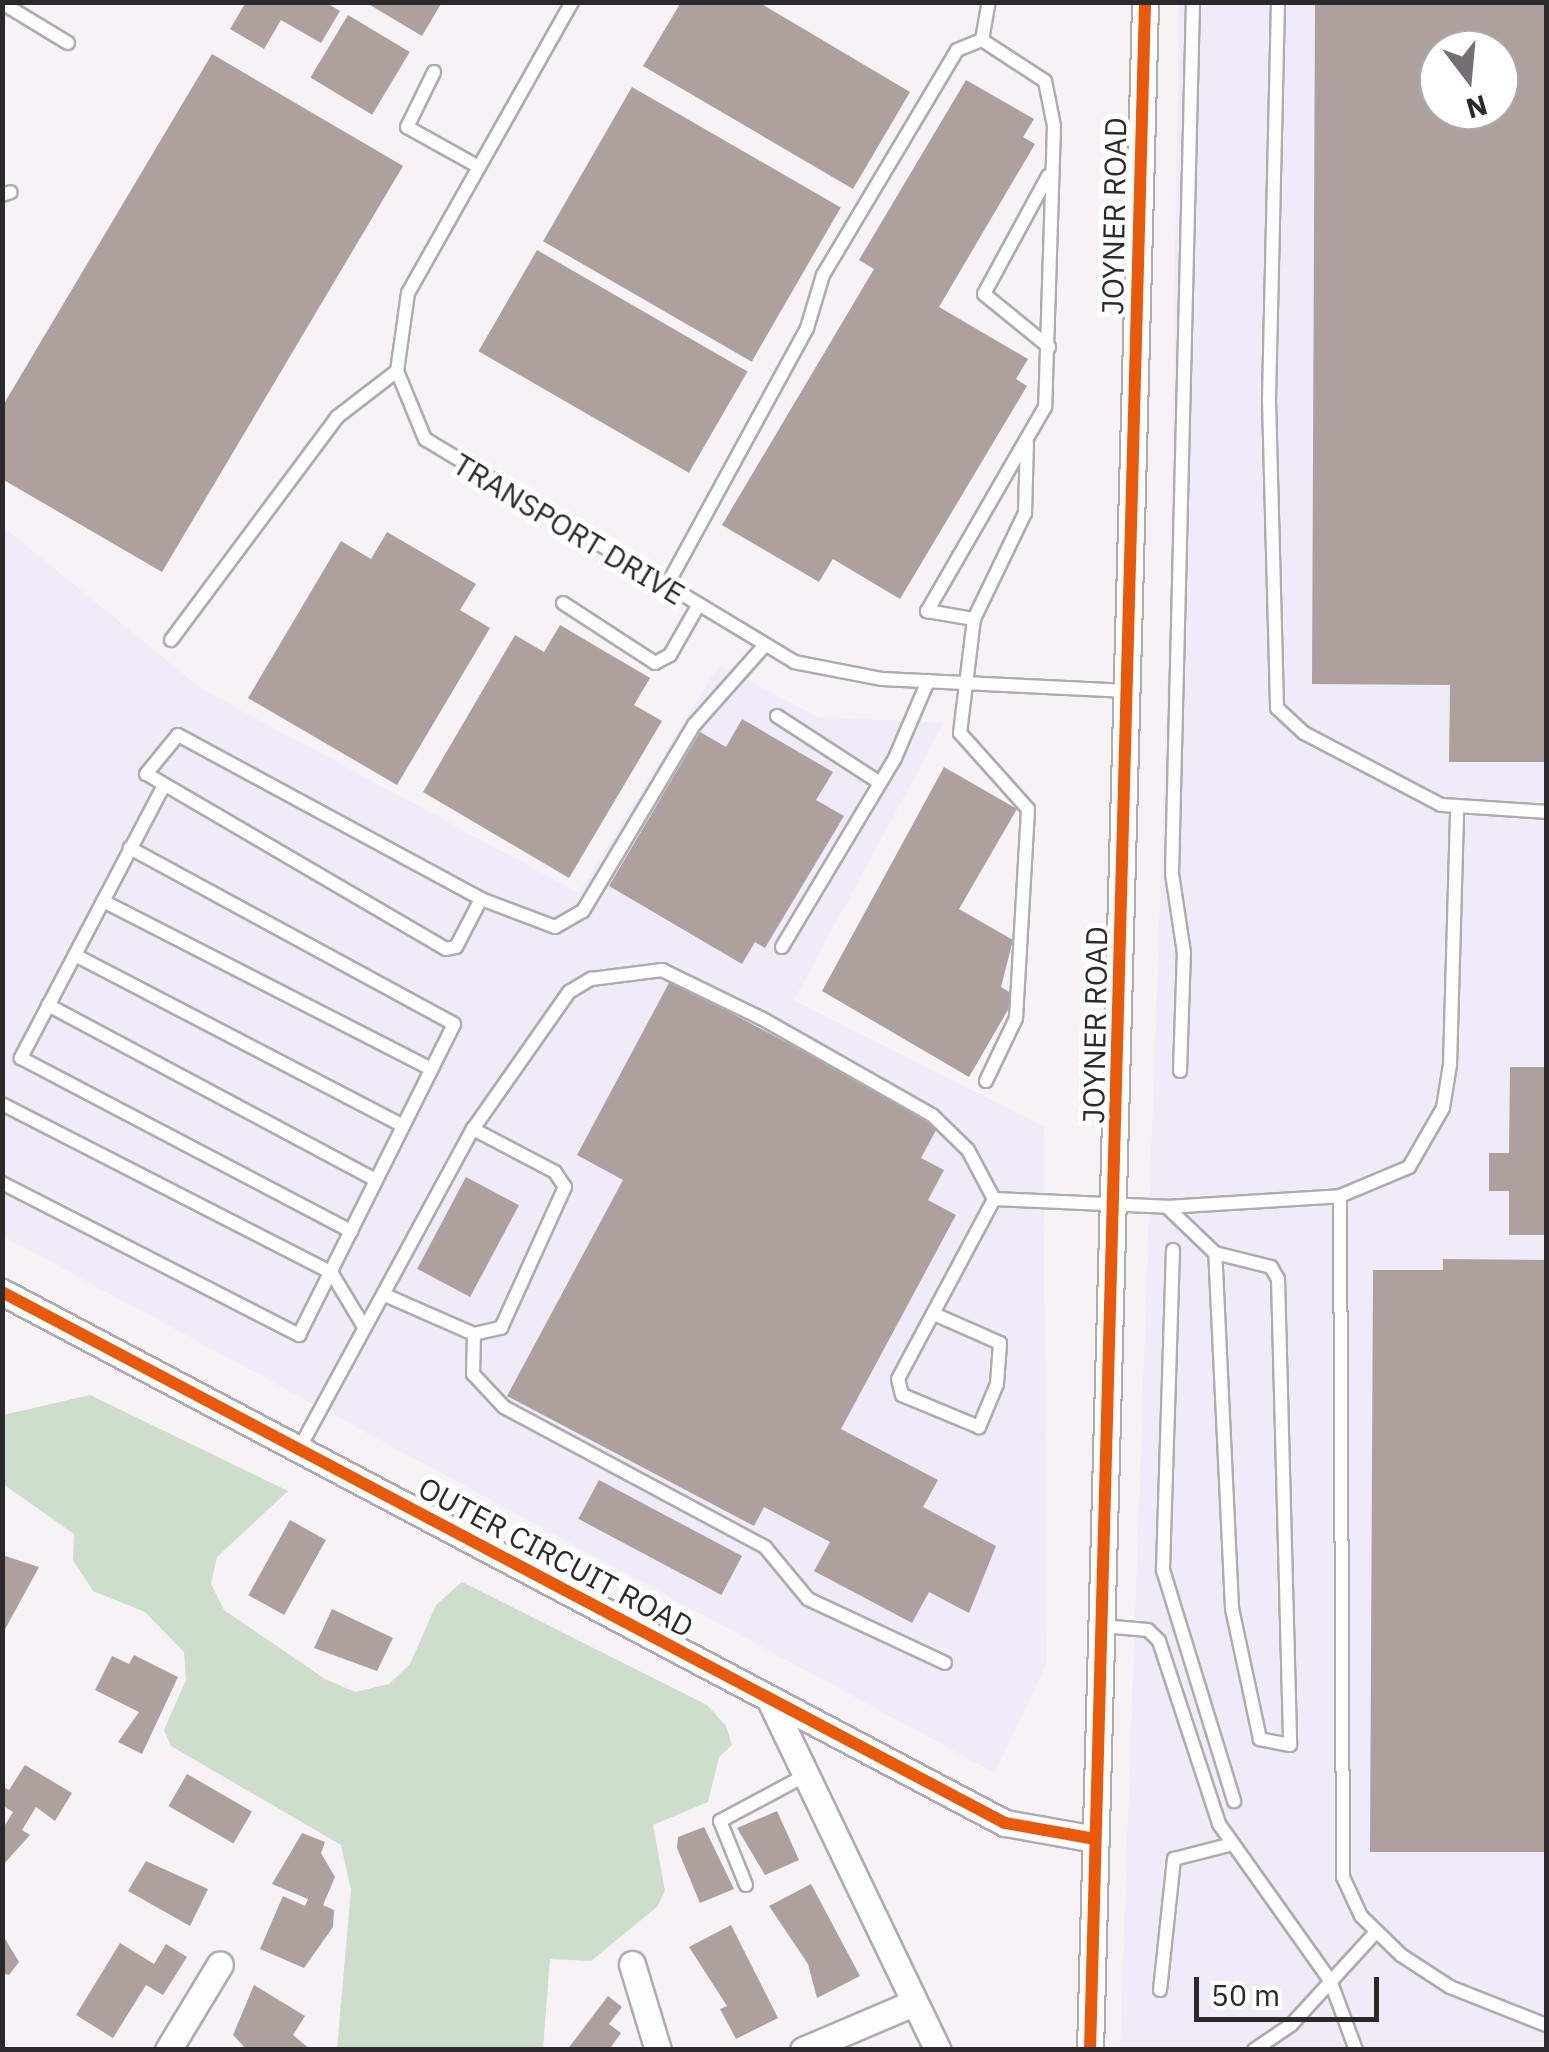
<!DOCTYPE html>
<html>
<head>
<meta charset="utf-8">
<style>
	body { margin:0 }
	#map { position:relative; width:1549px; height:2052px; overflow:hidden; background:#f6f2f6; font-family:"IBM Plex Sans",sans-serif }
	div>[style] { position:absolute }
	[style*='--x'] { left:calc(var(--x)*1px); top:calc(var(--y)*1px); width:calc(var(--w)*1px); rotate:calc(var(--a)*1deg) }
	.industrial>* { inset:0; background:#efebf9 }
	.green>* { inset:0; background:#cddecc }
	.building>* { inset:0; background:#ada09d; transform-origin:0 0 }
	.roads { filter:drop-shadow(2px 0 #aeacaf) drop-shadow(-2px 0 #aeacaf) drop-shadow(0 2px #aeacaf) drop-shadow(0 -2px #aeacaf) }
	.lane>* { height:12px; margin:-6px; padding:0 6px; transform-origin:6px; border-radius:6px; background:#fefdfe }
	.street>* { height:25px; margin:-12.5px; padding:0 12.5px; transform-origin:12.5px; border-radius:12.5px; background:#fefdfe }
	.cycleway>* { height:12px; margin:-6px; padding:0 6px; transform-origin:6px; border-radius:6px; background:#e8590c }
	span { translate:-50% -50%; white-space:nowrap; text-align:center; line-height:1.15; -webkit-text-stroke:10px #fff; paint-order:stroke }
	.street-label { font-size:30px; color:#2c292c }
	.frame { position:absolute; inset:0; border:5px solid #2c292c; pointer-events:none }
	.north { position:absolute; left:1419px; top:30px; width:100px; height:100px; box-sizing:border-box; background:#fff; border:2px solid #aba9ab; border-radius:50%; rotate:164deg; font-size:28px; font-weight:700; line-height:40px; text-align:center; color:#2c292c }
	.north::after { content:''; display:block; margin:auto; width:35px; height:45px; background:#736f73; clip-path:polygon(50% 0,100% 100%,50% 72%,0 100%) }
	.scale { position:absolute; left:1194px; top:1977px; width:185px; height:45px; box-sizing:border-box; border:5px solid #2c292c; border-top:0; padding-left:12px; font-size:30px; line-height:35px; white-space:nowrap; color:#2c292c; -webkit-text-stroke:8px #fff; paint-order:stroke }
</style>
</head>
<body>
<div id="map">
	<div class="industrial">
		<div style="clip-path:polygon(evenodd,1179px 3px,1546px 3px,1546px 2049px,1120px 2050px,1170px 614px,1179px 3px,1439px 50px,1499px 50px,1499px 110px,1439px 110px,1439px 50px)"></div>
		<div style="clip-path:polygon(2px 526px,202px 689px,579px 893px,719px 665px,818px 717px,944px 723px,794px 1000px,1044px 1127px,1046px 1664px,995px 1773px,3px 1236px)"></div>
	</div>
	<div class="green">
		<div style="clip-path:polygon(90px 1395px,288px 1491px,217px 1557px,211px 1584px,224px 1610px,325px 1679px,355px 1692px,389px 1684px,410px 1664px,436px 1605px,462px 1582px,707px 1705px,726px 1726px,732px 1745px,719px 1757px,708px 1802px,653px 1825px,665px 1891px,657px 1907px,591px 1961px,550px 1959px,543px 2049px,337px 2049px,351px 1890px,341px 1845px,171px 1746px,164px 1730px,186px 1680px,184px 1652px,145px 1612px,93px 1591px,73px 1560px,74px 1534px,3px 1484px,3px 1415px)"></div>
	</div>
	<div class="building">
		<div style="clip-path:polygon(246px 2px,325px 2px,340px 11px,321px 43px,281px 20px,264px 49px,230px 29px)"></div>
		<div style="clip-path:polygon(365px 2px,442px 2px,422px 36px)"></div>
		<div style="clip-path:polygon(681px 2px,758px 2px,910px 92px,853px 189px,643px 66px)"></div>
		<div style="clip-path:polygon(evenodd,1315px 2px,1546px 2px,1546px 762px,1449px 762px,1450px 685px,1312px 684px,1315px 2px,1439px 50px,1499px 50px,1499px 110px,1439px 110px,1439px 50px)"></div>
		<div style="left:348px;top:15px;width:72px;height:73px;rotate:31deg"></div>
		<div style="clip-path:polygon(212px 54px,403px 166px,162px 572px,2px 479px,2px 407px)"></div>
		<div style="clip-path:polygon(966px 80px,1034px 119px,1023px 137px,1035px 144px,939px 307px,1028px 359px,1016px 379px,1027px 386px,900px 599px,833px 559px,819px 582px,722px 525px,874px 269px,859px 260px)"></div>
		<div style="left:632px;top:87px;width:241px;height:178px;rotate:30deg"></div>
		<div style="left:537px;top:250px;width:243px;height:117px;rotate:30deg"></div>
		<div style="clip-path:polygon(387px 532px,476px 584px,460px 610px,490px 628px,397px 785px,248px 698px,341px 541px,371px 559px)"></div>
		<div style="clip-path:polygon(560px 625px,650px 678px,634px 705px,662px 721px,569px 878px,423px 792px,515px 635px,544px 652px)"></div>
		<div style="clip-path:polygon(742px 719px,833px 772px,816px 800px,844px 816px,765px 948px,755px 942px,742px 964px,609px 886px,700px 732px,726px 747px)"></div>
		<div style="clip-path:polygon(944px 767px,1017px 809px,959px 909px,1013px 940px,1001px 987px,1016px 996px,969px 1077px,822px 991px)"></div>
		<div style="clip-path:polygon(670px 981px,940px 1123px,921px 1158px,944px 1170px,928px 1200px,956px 1215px,841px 1429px,938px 1480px,923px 1507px,996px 1546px,969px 1613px,929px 1592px,912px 1623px,814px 1571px,830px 1542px,764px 1507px,754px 1526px,507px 1396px,623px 1180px,577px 1155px)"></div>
		<div style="clip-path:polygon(1510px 1067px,1546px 1067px,1546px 1235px,1509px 1235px,1509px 1191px,1489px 1191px,1489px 1153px,1509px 1153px)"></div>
		<div style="left:466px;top:1177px;width:60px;height:104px;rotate:28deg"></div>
		<div style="clip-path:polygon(1443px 1259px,1546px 1260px,1546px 1852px,1370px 1852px,1373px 1270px,1443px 1270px)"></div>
		<div style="left:599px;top:1480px;width:162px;height:44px;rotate:28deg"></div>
		<div style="left:290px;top:1520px;width:41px;height:86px;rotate:29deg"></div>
		<div style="clip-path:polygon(2px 1555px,39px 1567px,3px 1633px,2px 1633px)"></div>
		<div style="clip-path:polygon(332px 1609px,393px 1638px,377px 1671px,314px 1648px)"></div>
		<div style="clip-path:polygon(134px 1655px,178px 1677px,142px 1754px,118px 1742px,139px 1712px,95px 1690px,112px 1656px,129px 1664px)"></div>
		<div style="clip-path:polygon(25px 1765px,72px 1793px,55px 1821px,36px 1807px,22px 1830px,30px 1835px,2px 1866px,2px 1830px,13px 1812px,2px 1805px,2px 1786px,9px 1790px)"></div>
		<div style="left:187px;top:1774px;width:75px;height:37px;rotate:30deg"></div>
		<div style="clip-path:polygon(777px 1811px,799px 1860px,765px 1875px,737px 1828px)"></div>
		<div style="clip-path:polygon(704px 1827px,734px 1889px,700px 1903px,677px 1848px,678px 1837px)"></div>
		<div style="clip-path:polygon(302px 1833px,325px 1842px,321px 1853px,335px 1877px,323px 1905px,334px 1910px,333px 1927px,304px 1968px,260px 1949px,283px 1896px,305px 1906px,308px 1899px,272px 1884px)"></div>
		<div style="clip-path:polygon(146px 1861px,208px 1889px,190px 1926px,128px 1891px)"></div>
		<div style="clip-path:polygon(811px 1884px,860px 1976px,817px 1998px,808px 1964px,769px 1906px)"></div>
		<div style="clip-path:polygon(731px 1925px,778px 2018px,736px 2039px,720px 2009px,727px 2006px,689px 1947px)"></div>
		<div style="clip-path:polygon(2px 1934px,19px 1962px,9px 1975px,2px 1973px)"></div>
		<div style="clip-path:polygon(120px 1943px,154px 1964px,166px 1944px,187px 1957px,163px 1995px,146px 1985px,113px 2038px,76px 2015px)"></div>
		<div style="clip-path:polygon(254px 1985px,305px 2016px,293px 2035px,311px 2050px,247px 2050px,233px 2035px)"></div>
		<div style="clip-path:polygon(608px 1996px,622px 2007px,609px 2024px,621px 2033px,609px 2050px,567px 2050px)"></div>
	</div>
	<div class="roads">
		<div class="lane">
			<div style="--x:572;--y:2;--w:334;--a:119.4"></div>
			<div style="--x:408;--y:293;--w:79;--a:98"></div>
			<div style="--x:397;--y:371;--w:74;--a:67.6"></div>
			<div style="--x:425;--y:439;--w:431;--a:31.1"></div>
			<div style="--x:794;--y:662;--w:90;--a:10.9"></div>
			<div style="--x:882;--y:679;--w:246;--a:2.8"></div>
			<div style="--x:1278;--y:2;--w:398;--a:91.3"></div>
			<div style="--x:1269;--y:400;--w:308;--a:88.5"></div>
			<div style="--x:1277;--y:708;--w:37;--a:43"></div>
			<div style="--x:1304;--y:733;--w:155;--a:27.7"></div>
			<div style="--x:1441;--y:805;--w:105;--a:3.8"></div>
			<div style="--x:2;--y:3;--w:77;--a:31.2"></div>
			<div style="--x:982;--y:40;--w:39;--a:-80"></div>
			<div style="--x:434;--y:72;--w:61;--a:116.1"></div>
			<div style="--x:407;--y:127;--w:82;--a:29.1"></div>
			<div style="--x:1048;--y:176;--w:134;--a:118.5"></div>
			<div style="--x:984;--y:294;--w:84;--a:39.2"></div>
			<div style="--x:2;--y:195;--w:9;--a:-18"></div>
			<div style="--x:666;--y:587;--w:295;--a:-61.4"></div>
			<div style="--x:807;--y:328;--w:55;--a:-73.2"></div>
			<div style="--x:823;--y:275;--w:262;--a:-59.2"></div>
			<div style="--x:957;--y:50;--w:27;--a:-22"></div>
			<div style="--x:982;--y:40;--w:75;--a:33.1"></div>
			<div style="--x:1045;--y:81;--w:46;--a:78.7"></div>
			<div style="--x:1054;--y:126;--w:281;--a:91.8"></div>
			<div style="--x:1045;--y:407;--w:236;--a:120"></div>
			<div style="--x:927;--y:611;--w:48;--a:9.7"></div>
			<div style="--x:563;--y:603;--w:110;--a:33.1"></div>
			<div style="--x:655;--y:663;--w:17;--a:-28"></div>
			<div style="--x:670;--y:655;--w:56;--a:-60.3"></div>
			<div style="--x:171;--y:640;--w:278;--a:-53.3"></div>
			<div style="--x:337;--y:417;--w:76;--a:-37.5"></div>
			<div style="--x:777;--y:716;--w:123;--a:33"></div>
			<div style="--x:162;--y:789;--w:304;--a:117.7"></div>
			<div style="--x:21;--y:1058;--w:373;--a:27.7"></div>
			<div style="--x:481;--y:899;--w:54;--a:117.5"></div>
			<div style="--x:456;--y:947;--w:10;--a:169"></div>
			<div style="--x:446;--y:949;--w:347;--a:-149.7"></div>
			<div style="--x:146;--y:774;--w:50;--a:-50.6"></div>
			<div style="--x:178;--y:735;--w:345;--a:28.4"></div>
			<div style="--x:481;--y:899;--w:79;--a:20.7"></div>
			<div style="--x:555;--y:927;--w:32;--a:-30"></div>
			<div style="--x:583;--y:911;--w:217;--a:-59.2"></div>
			<div style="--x:694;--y:725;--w:107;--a:-48.4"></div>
			<div style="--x:103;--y:901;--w:369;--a:27.1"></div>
			<div style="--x:782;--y:947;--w:220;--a:-59.1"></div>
			<div style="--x:895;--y:758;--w:84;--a:-66.8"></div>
			<div style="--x:75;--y:955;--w:370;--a:27.5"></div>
			<div style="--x:48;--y:1005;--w:372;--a:28.1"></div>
			<div style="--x:1180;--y:1071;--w:118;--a:-88.1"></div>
			<div style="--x:1184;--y:953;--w:80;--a:-98.6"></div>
			<div style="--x:1172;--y:874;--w:872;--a:-88.62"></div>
			<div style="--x:986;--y:1081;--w:70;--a:-64.5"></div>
			<div style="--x:1016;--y:1018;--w:209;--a:-86.7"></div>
			<div style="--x:1028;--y:809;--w:102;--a:-131.8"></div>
			<div style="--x:960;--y:733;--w:115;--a:-83"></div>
			<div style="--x:974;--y:619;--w:118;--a:-64.3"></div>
			<div style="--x:1025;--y:513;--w:70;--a:-88.4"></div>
			<div style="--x:2;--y:1104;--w:369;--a:27.1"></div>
			<div style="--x:331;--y:1272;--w:64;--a:59"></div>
			<div style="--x:2;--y:1183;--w:334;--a:27.1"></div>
			<div style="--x:299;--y:1335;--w:347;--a:-63.5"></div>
			<div style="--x:454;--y:1024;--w:369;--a:-151.5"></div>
			<div style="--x:1340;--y:1196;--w:681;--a:89.75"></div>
			<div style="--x:1343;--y:1877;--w:43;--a:65.2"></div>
			<div style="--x:1361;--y:1916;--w:56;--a:44.3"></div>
			<div style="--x:1401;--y:1955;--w:59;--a:33.1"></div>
			<div style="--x:1450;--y:1987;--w:103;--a:21.6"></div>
			<div style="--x:994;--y:1199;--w:173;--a:2.6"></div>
			<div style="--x:1167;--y:1207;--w:173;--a:-3.6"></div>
			<div style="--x:1340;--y:1196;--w:75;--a:-22.8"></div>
			<div style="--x:1409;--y:1167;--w:68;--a:-60"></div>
			<div style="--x:1443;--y:1108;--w:44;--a:-80.8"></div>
			<div style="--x:1450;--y:1065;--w:256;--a:-88.4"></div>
			<div style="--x:1167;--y:1207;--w:66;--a:43.8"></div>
			<div style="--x:1215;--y:1253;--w:58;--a:14"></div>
			<div style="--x:1271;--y:1267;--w:14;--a:60"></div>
			<div style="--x:1278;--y:1279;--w:466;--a:88.5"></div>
			<div style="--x:1290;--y:1745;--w:31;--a:-169"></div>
			<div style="--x:1260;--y:1739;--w:134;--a:-102.1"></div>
			<div style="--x:1232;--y:1608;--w:355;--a:-92.7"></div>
			<div style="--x:1173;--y:1250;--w:320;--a:91.8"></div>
			<div style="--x:1163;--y:1570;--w:242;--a:72.9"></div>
			<div style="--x:385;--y:1295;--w:97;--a:23.7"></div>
			<div style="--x:474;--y:1334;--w:28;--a:-13"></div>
			<div style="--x:501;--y:1328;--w:155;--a:-65.6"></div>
			<div style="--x:565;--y:1187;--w:18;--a:-124"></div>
			<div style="--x:555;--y:1172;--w:93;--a:-152.3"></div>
			<div style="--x:934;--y:1314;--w:72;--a:23.7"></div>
			<div style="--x:1000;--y:1343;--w:41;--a:94.2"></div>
			<div style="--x:997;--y:1384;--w:47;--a:112.7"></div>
			<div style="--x:979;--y:1427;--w:83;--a:-157.4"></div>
			<div style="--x:902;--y:1395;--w:16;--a:-104"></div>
			<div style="--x:898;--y:1379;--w:204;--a:-61.9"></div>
			<div style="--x:474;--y:1334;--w:40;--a:91.4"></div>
			<div style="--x:473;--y:1374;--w:45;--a:46.8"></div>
			<div style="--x:504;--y:1407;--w:296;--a:28.2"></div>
			<div style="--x:765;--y:1547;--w:67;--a:50.4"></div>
			<div style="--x:808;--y:1599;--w:151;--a:25"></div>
			<div style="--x:299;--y:1449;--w:364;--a:-61.5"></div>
			<div style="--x:473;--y:1129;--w:167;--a:-55"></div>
			<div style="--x:569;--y:992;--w:26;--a:-31"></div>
			<div style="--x:591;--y:979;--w:72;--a:-7.2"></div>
			<div style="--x:662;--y:970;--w:110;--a:25.9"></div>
			<div style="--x:761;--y:1018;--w:197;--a:29.6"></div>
			<div style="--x:932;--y:1115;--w:50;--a:44.2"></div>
			<div style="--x:968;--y:1150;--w:55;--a:62"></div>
			<div style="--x:1102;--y:1626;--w:46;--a:5"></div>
			<div style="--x:1148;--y:1630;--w:16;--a:45"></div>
			<div style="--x:1159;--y:1641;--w:193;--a:71.8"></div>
			<div style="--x:1219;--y:1824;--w:191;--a:54.6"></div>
			<div style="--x:1330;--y:1980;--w:75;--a:69.6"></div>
			<div style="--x:746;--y:1885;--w:69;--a:-112.1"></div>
			<div style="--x:720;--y:1821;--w:98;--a:-28.1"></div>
			<div style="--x:1160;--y:1990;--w:132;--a:-83.9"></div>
			<div style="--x:1174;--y:1859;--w:61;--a:-14.3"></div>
			<div style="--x:1254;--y:2050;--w:45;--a:-34"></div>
			<div style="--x:1291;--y:2025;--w:126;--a:-47.6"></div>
		</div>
		<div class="street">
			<div style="--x:2;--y:1292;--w:1135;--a:27.9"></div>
			<div style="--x:1005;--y:1823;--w:91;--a:10.1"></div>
			<div style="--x:769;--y:1698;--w:390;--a:64.4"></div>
			<div style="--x:632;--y:1964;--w:90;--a:73.2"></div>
			<div style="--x:168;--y:2050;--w:100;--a:-58.8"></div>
			<div style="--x:803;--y:2050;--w:120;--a:-23.1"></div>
			<div style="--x:1090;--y:2050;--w:2049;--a:-88.46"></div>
		</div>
	</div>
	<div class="cycleway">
		<div style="--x:2;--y:1292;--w:1135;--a:27.9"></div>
		<div style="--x:1005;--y:1823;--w:91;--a:10.1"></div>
		<div style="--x:1090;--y:2050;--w:2049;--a:-88.46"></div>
	</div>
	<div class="street-label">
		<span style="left:1114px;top:216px;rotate:-89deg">JOYNER ROAD</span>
		<span style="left:569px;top:529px;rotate:31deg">TRANSPORT DRIVE</span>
		<span style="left:1095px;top:1025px;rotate:-89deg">JOYNER ROAD</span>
		<span style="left:556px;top:1557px;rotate:28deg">OUTER CIRCUIT ROAD</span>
	</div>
	<div class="frame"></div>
	<div class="north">N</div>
	<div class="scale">50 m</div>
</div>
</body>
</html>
